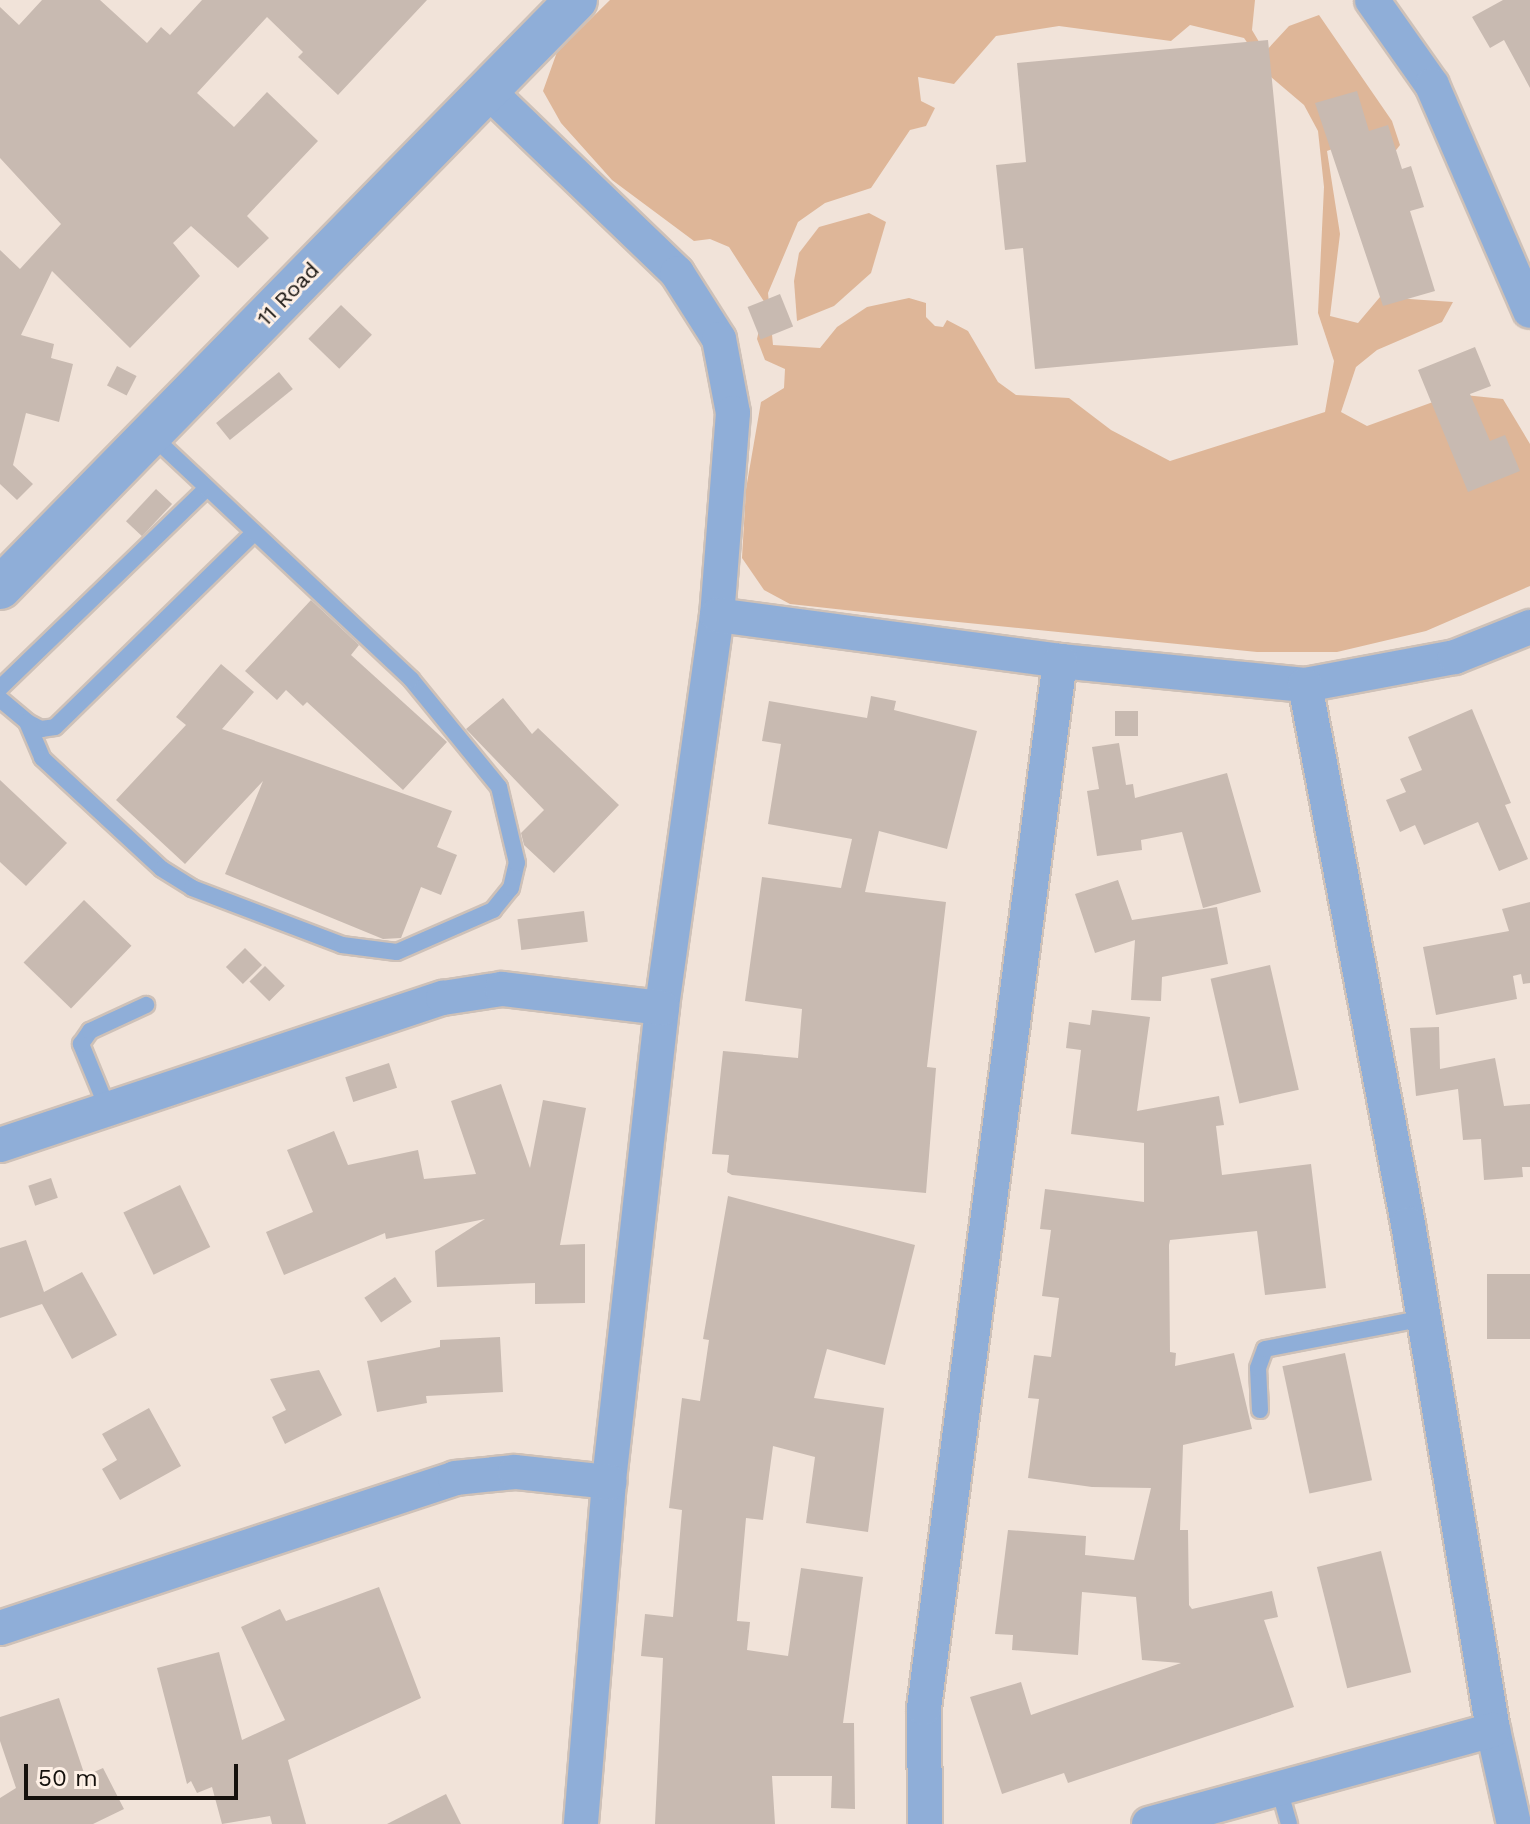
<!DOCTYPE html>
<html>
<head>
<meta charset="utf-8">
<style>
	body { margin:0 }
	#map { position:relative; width:1530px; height:1824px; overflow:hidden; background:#f1e3d9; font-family:"Work Sans",sans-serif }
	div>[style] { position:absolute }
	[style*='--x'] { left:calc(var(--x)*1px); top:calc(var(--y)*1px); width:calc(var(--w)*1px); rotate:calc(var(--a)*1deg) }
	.green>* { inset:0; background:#deb698 }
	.building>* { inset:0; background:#c8bab1; transform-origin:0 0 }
	.roads { filter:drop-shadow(2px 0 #cec1b8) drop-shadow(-2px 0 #cec1b8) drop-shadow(0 2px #cec1b8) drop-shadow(0 -2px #cec1b8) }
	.service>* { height:16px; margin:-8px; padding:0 8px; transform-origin:8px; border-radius:8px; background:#8faed8 }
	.minor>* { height:34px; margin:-17px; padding:0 17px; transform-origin:17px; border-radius:17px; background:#8faed8 }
	.tertiary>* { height:42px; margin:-21px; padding:0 21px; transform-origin:21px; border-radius:21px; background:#8faed8 }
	span { translate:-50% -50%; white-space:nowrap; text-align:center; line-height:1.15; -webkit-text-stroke:6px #fef0e6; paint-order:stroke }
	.street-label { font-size:22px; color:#15110d }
	.scale { position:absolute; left:24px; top:1764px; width:214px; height:36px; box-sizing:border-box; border:4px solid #15110d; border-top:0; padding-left:10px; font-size:24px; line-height:28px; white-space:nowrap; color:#15110d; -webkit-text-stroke:6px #fef0e6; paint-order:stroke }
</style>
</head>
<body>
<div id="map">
	<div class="green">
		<div style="clip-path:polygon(evenodd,610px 0,1255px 0,1252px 30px,1265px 52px,1289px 26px,1319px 15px,1392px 121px,1400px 145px,1384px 166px,1343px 145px,1327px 151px,1340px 234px,1330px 316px,1358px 323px,1380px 297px,1453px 302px,1442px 322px,1377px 350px,1356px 367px,1341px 412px,1367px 426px,1455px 394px,1503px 399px,1530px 444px,1530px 586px,1426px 631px,1337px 652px,1257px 652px,918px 618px,790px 604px,764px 590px,742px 558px,746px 489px,761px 402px,784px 388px,785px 369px,765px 360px,757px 339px,765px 303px,729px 247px,710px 239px,694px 241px,612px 180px,561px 123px,543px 91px,557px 52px,610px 0,1190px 25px,1244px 38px,1271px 77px,1304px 105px,1318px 131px,1324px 187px,1318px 313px,1334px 361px,1325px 412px,1170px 461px,1111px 430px,1069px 398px,1016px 395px,998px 382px,968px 331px,947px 320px,943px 327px,935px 326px,926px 317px,926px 303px,909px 298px,867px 307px,837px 327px,820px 348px,773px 345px,768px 293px,798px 222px,825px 203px,871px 188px,910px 130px,926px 126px,935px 108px,921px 101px,918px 77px,954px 84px,996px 36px,1059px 26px,1171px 41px,1190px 25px)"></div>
		<div style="clip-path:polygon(869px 213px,886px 222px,871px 273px,834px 306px,797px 321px,794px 281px,799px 253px,819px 227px)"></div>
	</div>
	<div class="building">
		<div style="clip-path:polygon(42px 0,100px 0,147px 43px,161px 27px,170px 35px,202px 0,427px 0,338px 95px,298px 57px,303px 52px,267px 17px,197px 93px,234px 127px,267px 92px,318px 141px,247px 216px,269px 238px,238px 268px,191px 226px,173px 243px,200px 276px,130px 348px,52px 271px,21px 335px,54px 344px,51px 358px,73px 364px,59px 422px,26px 413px,13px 465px,33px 484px,17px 500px,0 484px,0 250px,20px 269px,61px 224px,0 158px,0 7px,19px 25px)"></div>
		<div style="clip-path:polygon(1503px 0,1530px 0,1530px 88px,1504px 40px,1490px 48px,1472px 17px)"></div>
		<div style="clip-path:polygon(1268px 40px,1298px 345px,1035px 369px,1023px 248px,1005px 250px,996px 165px,1026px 162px,1017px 63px)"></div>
		<div style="clip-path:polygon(1357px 91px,1369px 131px,1388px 125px,1402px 169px,1411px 166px,1424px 207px,1410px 211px,1435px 291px,1383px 306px,1315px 103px)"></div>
		<div style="left:780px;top:294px;width:35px;height:35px;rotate:68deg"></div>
		<div style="left:341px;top:305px;width:43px;height:47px;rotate:44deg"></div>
		<div style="clip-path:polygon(1475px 347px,1491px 386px,1470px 394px,1490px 441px,1505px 435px,1520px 471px,1468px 492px,1418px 370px)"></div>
		<div style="left:117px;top:366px;width:22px;height:22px;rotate:27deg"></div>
		<div style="left:279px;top:372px;width:22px;height:81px;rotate:51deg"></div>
		<div style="left:156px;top:489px;width:22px;height:44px;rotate:43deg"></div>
		<div style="clip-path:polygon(311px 600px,359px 645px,351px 655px,447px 742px,403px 790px,307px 702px,303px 706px,286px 690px,277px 700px,245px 671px)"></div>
		<div style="clip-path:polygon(221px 664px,254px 692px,222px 729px,452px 811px,437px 847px,457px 855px,441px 895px,421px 887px,401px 938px,383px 939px,225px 874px,263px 781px,185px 864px,116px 800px,186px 725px,176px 717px)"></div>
		<div style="clip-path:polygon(871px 696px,896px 701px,894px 710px,977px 731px,947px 849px,879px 831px,865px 892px,946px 902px,927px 1067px,936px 1068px,926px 1193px,732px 1175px,727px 1172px,729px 1155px,712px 1154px,723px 1051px,798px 1058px,802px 1009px,745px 1001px,762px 877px,841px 888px,852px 839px,768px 824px,781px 744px,762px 741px,769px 701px,867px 718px)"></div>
		<div style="clip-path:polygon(503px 698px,532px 734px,538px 728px,619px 805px,554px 873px,524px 845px,521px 833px,544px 810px,466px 729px)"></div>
		<div style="clip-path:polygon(1472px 709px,1511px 803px,1505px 805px,1528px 859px,1499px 871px,1478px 822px,1424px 845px,1415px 825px,1400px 832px,1386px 800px,1406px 792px,1400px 779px,1422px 770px,1408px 737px)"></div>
		<div style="left:1115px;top:711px;width:23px;height:25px"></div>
		<div style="clip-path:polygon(1119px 743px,1126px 785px,1133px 784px,1135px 798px,1227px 773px,1261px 892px,1203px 908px,1182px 832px,1141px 840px,1142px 850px,1097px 856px,1087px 791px,1099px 789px,1092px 747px)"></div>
		<div style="clip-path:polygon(0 780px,67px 843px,26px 886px,0 862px)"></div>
		<div style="clip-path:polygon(1118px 880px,1132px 920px,1217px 907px,1228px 964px,1162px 977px,1161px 1001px,1131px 1000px,1135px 940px,1095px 953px,1075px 894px)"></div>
		<div style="left:84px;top:900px;width:66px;height:87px;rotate:44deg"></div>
		<div style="clip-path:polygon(1530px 902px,1530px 983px,1523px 984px,1521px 974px,1513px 976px,1517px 999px,1436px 1015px,1423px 947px,1509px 931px,1502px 909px)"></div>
		<div style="left:584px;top:911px;width:31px;height:67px;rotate:83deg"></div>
		<div style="left:245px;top:948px;width:24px;height:27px;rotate:45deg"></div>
		<div style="left:1270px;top:965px;width:128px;height:61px;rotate:77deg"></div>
		<div style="left:265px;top:966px;width:28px;height:22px;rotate:45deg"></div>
		<div style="clip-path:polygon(1092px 1010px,1150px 1017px,1137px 1111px,1219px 1096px,1224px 1125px,1216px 1126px,1222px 1175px,1311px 1164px,1326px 1288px,1265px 1295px,1257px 1231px,1170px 1240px,1169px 1245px,1170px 1352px,1176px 1353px,1175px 1366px,1234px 1353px,1252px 1429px,1183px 1445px,1180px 1530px,1188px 1530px,1189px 1605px,1192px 1609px,1272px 1591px,1278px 1617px,1264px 1620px,1294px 1707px,1068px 1783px,1064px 1773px,1002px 1794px,970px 1697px,1021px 1682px,1031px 1715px,1181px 1663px,1142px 1660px,1136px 1597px,1082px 1592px,1078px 1655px,1012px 1650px,1013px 1635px,995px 1634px,1008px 1530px,1086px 1536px,1085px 1555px,1134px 1560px,1151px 1488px,1092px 1487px,1028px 1478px,1039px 1399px,1028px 1398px,1034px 1355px,1051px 1357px,1059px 1298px,1042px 1296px,1051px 1230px,1040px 1229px,1045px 1189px,1144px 1202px,1144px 1143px,1071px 1134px,1081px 1050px,1066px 1048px,1069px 1022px,1090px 1025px)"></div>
		<div style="clip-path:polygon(1439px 1027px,1440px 1069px,1495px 1058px,1504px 1106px,1530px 1104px,1530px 1167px,1522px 1167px,1523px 1177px,1484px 1180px,1481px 1139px,1463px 1140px,1458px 1089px,1416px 1096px,1410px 1028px)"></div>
		<div style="left:389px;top:1063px;width:26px;height:46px;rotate:72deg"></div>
		<div style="clip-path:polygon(501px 1084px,530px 1168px,543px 1100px,586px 1108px,560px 1245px,585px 1244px,585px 1303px,535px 1304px,535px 1283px,437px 1287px,435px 1251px,485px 1219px,386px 1239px,385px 1233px,284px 1275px,266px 1232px,313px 1212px,287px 1150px,334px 1131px,348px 1165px,418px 1150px,424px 1179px,476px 1174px,451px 1101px)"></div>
		<div style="left:51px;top:1178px;width:21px;height:24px;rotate:71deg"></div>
		<div style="left:180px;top:1185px;width:69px;height:63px;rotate:64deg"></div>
		<div style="clip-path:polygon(728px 1196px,915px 1245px,885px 1365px,827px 1349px,814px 1398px,884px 1408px,868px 1532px,806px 1523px,815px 1457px,773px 1446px,763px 1520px,746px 1518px,737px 1621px,750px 1622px,747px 1650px,788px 1656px,801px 1568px,863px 1577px,843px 1723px,854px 1723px,855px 1809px,831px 1808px,832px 1776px,772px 1776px,775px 1824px,655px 1824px,663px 1658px,641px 1656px,645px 1614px,673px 1617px,682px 1510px,669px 1508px,679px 1423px,682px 1398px,700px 1401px,709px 1340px,703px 1339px)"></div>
		<div style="clip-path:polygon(26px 1240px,44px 1292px,82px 1272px,117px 1335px,72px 1359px,42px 1304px,0 1318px,0 1248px)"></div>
		<div style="left:1530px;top:1274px;width:65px;height:43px;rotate:90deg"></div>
		<div style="left:395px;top:1277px;width:30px;height:37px;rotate:56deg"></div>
		<div style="clip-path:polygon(500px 1337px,503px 1392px,426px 1396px,427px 1403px,377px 1412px,367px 1361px,440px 1347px,440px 1340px)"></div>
		<div style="left:1345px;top:1353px;width:130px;height:64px;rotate:78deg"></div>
		<div style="clip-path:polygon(319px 1370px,342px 1415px,285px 1444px,272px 1417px,286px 1410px,270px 1379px)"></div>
		<div style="clip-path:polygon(149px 1408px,181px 1466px,120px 1500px,102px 1469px,117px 1460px,102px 1434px)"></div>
		<div style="left:1381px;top:1551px;width:125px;height:66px;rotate:76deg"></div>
		<div style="clip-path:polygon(379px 1587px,421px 1698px,288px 1760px,306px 1824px,272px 1824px,270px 1816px,222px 1824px,212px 1787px,197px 1793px,191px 1781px,187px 1784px,157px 1668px,219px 1652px,242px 1740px,285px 1720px,241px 1627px,280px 1609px,286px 1621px)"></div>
		<div style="clip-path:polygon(59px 1698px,85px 1776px,103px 1768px,124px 1809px,93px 1824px,0 1824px,0 1798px,16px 1788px,0 1741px,0 1717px)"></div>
		<div style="clip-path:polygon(446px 1794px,461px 1824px,387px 1824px)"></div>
	</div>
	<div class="roads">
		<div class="service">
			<div style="--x:0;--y:688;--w:286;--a:-44"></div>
			<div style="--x:0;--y:699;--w:35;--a:40"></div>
			<div style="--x:27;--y:722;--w:16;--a:27"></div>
			<div style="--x:41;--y:729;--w:14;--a:-8"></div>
			<div style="--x:55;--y:727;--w:275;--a:-44.3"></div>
			<div style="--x:27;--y:722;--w:39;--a:67"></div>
			<div style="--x:42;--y:758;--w:163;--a:42.8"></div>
			<div style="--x:162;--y:869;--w:36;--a:32"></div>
			<div style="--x:192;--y:888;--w:160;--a:20.8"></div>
			<div style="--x:342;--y:945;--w:55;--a:7.3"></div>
			<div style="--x:397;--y:952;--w:105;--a:-23.6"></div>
			<div style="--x:493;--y:910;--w:28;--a:-51"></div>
			<div style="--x:511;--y:888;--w:26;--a:-77"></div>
			<div style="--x:517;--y:863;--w:78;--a:-103.3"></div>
			<div style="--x:499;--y:787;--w:139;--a:-129.2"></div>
			<div style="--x:411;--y:679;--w:355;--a:-136.8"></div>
			<div style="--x:109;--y:1112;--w:74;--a:-112.4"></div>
			<div style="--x:81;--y:1044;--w:16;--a:-55"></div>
			<div style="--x:90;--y:1031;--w:62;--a:-24.9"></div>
			<div style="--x:1260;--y:1410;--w:42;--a:-92.7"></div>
			<div style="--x:1258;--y:1368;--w:20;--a:-70"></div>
			<div style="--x:1265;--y:1349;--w:162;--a:-11"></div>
			<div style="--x:1279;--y:1789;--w:36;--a:74"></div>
		</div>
		<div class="minor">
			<div style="--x:1372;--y:0;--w:104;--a:54.8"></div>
			<div style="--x:1432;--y:85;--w:246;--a:66.6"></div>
			<div style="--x:487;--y:90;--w:264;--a:43.9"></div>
			<div style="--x:677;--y:273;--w:78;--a:57.5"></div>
			<div style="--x:719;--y:339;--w:75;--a:79.3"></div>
			<div style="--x:733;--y:413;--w:203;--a:94.5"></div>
			<div style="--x:717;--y:615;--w:397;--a:98"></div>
			<div style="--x:662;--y:1008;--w:477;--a:96.4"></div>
			<div style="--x:609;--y:1482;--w:343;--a:94.7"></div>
			<div style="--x:717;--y:615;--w:346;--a:7.6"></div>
			<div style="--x:1060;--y:661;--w:246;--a:5.6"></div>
			<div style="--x:1305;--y:685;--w:153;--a:-10.6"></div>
			<div style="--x:1455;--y:657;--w:81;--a:-21.8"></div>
			<div style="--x:1305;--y:685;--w:549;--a:79.18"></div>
			<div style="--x:1408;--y:1224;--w:513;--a:80.46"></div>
			<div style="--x:1493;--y:1730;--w:96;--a:77.4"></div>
			<div style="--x:0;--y:1145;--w:467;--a:-18.4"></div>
			<div style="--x:443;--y:998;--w:60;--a:-8.7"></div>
			<div style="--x:502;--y:989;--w:161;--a:6.8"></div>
			<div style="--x:0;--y:1628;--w:479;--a:-18.2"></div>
			<div style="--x:455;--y:1478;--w:60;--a:-5.7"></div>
			<div style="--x:515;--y:1472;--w:95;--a:6.1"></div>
			<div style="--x:925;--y:1824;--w:116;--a:-90.5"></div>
			<div style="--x:924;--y:1708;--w:1056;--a:-82.6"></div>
			<div style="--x:1149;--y:1824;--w:357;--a:-15.3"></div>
		</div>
		<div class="tertiary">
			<div style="--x:0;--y:588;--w:823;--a:-45.59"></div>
		</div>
	</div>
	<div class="street-label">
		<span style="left:288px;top:294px;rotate:-46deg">11 Road</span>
	</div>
	<div class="scale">50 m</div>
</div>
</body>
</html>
